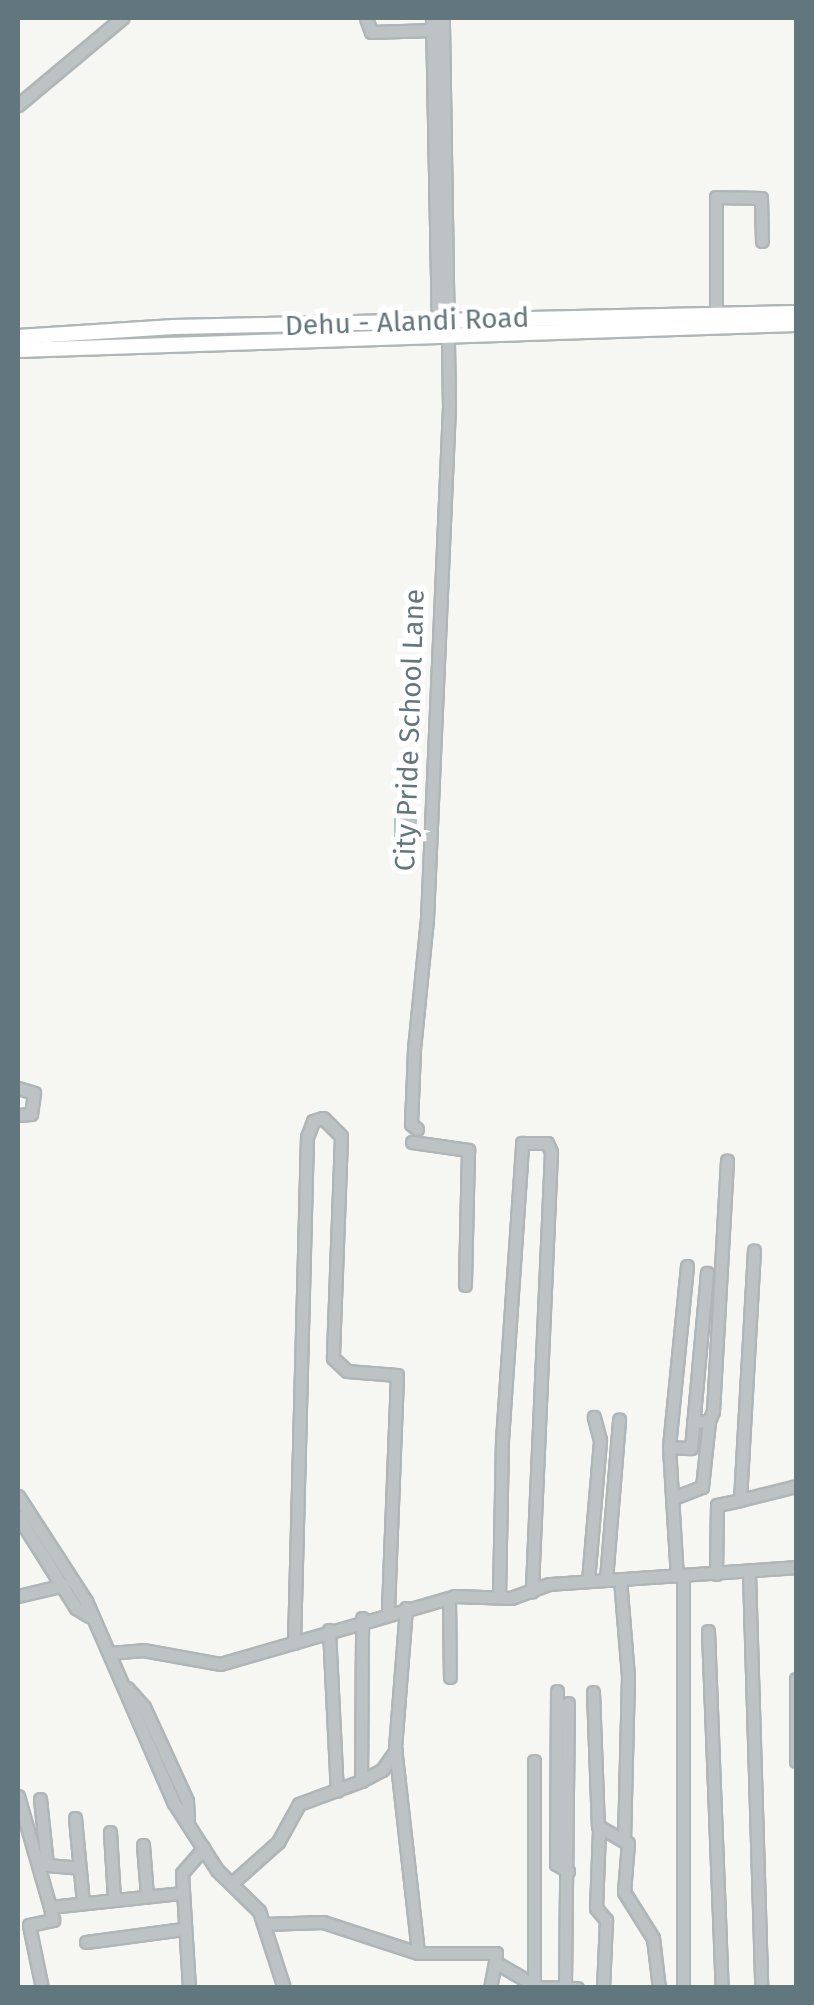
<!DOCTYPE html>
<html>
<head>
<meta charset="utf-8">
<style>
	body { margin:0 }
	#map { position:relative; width:814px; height:2005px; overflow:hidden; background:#f6f6f3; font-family:"Fira Sans",sans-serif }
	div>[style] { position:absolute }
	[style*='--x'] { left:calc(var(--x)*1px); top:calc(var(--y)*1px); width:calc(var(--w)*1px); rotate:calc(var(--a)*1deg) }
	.water>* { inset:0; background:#b4c5c6; transform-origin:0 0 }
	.roads { filter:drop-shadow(2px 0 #afb6b8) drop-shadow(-2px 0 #afb6b8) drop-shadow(0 2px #afb6b8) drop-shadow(0 -2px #afb6b8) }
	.minor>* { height:11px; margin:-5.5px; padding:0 5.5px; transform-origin:5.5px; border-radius:5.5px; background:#bdc3c5 }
	.major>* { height:14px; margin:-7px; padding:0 7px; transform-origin:7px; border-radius:7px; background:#fff }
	span { translate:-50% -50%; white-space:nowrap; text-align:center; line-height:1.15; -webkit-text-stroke:10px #fff; paint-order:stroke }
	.street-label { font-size:28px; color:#62777d }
	.frame { position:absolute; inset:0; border:20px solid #62777d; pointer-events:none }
</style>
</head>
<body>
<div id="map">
	<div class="water">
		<div style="left:394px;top:807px;width:23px;height:48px"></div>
	</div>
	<div class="roads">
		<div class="minor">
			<div style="--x:366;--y:18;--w:15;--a:70"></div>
			<div style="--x:371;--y:32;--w:61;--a:-1.9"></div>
			<div style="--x:432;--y:18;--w:310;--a:88.9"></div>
			<div style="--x:18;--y:105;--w:136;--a:-39.9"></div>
			<div style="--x:716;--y:314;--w:117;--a:-90"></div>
			<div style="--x:716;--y:197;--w:45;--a:1.3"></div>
			<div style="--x:761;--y:198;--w:43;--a:88.7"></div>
			<div style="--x:18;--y:1088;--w:17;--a:17"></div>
			<div style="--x:34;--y:1093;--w:21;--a:98"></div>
			<div style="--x:31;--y:1114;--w:13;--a:176"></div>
			<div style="--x:417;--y:1129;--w:8;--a:-140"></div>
			<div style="--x:411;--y:1124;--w:75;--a:-87.7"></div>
			<div style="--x:414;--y:1049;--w:131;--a:-84.3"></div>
			<div style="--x:427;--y:919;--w:512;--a:-87.54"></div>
			<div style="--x:449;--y:407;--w:389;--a:-90.9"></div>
			<div style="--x:412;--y:1142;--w:57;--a:8.1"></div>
			<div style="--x:468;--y:1150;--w:135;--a:91.3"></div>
			<div style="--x:687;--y:1266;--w:182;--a:95.7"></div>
			<div style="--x:669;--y:1447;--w:22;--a:3"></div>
			<div style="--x:691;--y:1448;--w:176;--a:-84.8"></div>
			<div style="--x:693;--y:1422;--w:16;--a:-4"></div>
			<div style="--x:709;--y:1421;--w:11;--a:-68"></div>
			<div style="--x:713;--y:1411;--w:251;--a:-86.8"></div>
			<div style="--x:669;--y:1447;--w:129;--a:86.5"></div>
			<div style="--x:18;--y:1496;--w:125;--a:57.1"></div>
			<div style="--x:86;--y:1601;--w:220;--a:66.5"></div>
			<div style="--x:174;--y:1803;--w:80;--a:57.3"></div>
			<div style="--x:217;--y:1870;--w:59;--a:44.3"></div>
			<div style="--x:259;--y:1911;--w:81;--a:72"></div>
			<div style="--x:673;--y:1498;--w:31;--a:-21"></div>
			<div style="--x:702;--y:1487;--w:66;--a:-83.9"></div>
			<div style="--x:740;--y:1500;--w:58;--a:-14"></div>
			<div style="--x:18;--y:1516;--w:109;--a:57.8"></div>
			<div style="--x:76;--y:1608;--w:15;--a:32"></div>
			<div style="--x:749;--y:1573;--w:415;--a:88.3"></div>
			<div style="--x:716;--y:1574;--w:69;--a:-89.2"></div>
			<div style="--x:717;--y:1505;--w:24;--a:-12"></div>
			<div style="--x:740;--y:1500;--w:250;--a:-86.8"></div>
			<div style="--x:683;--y:1576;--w:412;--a:90"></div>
			<div style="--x:606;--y:1579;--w:160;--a:-85.3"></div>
			<div style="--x:620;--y:1579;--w:98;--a:85.3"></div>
			<div style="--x:628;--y:1677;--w:160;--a:91.4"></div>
			<div style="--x:588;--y:1581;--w:142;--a:-85.1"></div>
			<div style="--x:600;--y:1440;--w:24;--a:-105"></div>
			<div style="--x:18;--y:1596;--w:47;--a:-13.4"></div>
			<div style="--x:499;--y:1596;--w:156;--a:-88.9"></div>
			<div style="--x:502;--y:1440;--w:298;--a:-86.1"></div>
			<div style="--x:522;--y:1143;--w:25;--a:0"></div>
			<div style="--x:547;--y:1143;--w:10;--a:66"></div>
			<div style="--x:551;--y:1152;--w:440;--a:92.5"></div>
			<div style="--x:449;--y:1598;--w:79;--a:89.3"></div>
			<div style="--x:406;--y:1608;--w:139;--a:94.5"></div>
			<div style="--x:395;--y:1747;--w:207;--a:83.6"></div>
			<div style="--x:418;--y:1953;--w:78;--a:0"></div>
			<div style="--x:496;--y:1953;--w:9;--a:96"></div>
			<div style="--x:495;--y:1962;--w:45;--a:30.5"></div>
			<div style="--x:329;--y:1630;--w:161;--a:87.2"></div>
			<div style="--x:708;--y:1631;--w:357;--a:87.8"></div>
			<div style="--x:294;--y:1643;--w:506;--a:-88.53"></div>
			<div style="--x:307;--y:1137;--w:17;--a:-69"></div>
			<div style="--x:313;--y:1121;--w:10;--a:-17"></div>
			<div style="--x:323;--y:1118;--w:25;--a:45"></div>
			<div style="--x:341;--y:1136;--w:222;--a:92.1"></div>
			<div style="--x:333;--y:1358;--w:19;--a:43"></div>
			<div style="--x:347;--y:1371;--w:50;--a:4.6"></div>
			<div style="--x:397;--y:1375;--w:239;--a:92.2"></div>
			<div style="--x:110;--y:1653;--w:33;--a:-5"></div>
			<div style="--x:143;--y:1650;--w:78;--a:10.3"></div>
			<div style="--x:220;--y:1664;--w:245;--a:-16.1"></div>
			<div style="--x:455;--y:1596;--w:56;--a:2"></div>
			<div style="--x:511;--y:1598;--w:40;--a:-20.2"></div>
			<div style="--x:549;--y:1584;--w:248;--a:-3.9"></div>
			<div style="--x:796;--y:1679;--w:82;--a:90"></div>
			<div style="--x:127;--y:1688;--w:25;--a:48"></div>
			<div style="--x:144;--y:1707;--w:103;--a:65.4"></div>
			<div style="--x:187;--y:1801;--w:19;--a:87"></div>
			<div style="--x:557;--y:1691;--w:173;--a:90.3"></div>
			<div style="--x:556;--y:1864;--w:14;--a:30"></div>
			<div style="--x:593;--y:1692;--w:134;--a:87.9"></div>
			<div style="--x:598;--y:1826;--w:34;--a:30"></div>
			<div style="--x:628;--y:1843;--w:49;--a:94.7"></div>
			<div style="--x:624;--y:1892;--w:54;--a:57.8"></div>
			<div style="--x:653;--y:1938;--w:50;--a:83.2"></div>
			<div style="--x:361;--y:1781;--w:24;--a:-28"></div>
			<div style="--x:382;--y:1770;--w:24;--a:-55"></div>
			<div style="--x:18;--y:1796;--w:116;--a:73.9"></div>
			<div style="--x:40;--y:1799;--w:66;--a:83.9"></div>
			<div style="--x:47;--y:1865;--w:32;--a:5"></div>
			<div style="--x:75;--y:1818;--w:85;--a:84.6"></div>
			<div style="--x:599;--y:1830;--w:78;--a:92.2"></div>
			<div style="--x:596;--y:1908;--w:16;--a:50"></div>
			<div style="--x:606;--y:1920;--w:68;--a:92.5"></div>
			<div style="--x:110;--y:1832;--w:68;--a:86.6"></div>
			<div style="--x:143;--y:1845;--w:51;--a:85.5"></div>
			<div style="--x:232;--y:1883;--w:62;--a:-41.7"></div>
			<div style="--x:278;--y:1842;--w:43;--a:-61.1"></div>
			<div style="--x:299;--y:1804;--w:66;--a:-20.4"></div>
			<div style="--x:361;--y:1781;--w:163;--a:-89.6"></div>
			<div style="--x:265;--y:1924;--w:58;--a:-2"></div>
			<div style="--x:323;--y:1922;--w:100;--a:18.1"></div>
			<div style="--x:86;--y:1942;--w:98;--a:-7.6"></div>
			<div style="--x:565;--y:1984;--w:281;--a:-89.4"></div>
			<div style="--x:534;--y:1985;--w:224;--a:-90"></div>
			<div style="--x:527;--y:1987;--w:50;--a:1.1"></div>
			<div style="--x:42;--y:1988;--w:64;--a:-101.7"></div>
			<div style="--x:29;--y:1925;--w:25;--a:-12"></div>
			<div style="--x:53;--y:1920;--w:13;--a:-103"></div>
			<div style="--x:50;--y:1907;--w:133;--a:-6.1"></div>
			<div style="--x:189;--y:1988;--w:115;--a:-93.5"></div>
			<div style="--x:182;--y:1873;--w:33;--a:-49"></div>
			<div style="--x:490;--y:1988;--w:26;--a:-79"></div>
		</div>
		<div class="major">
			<div style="--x:18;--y:337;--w:156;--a:-3.7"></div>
			<div style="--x:174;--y:327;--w:622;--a:-1.29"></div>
			<div style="--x:18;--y:350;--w:778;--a:-1.91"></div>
		</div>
	</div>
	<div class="street-label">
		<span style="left:407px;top:322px;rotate:-2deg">Dehu - Alandi Road</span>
		<span style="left:410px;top:730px;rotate:-88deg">City Pride School Lane</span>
	</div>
	<div class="frame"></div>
</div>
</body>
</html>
